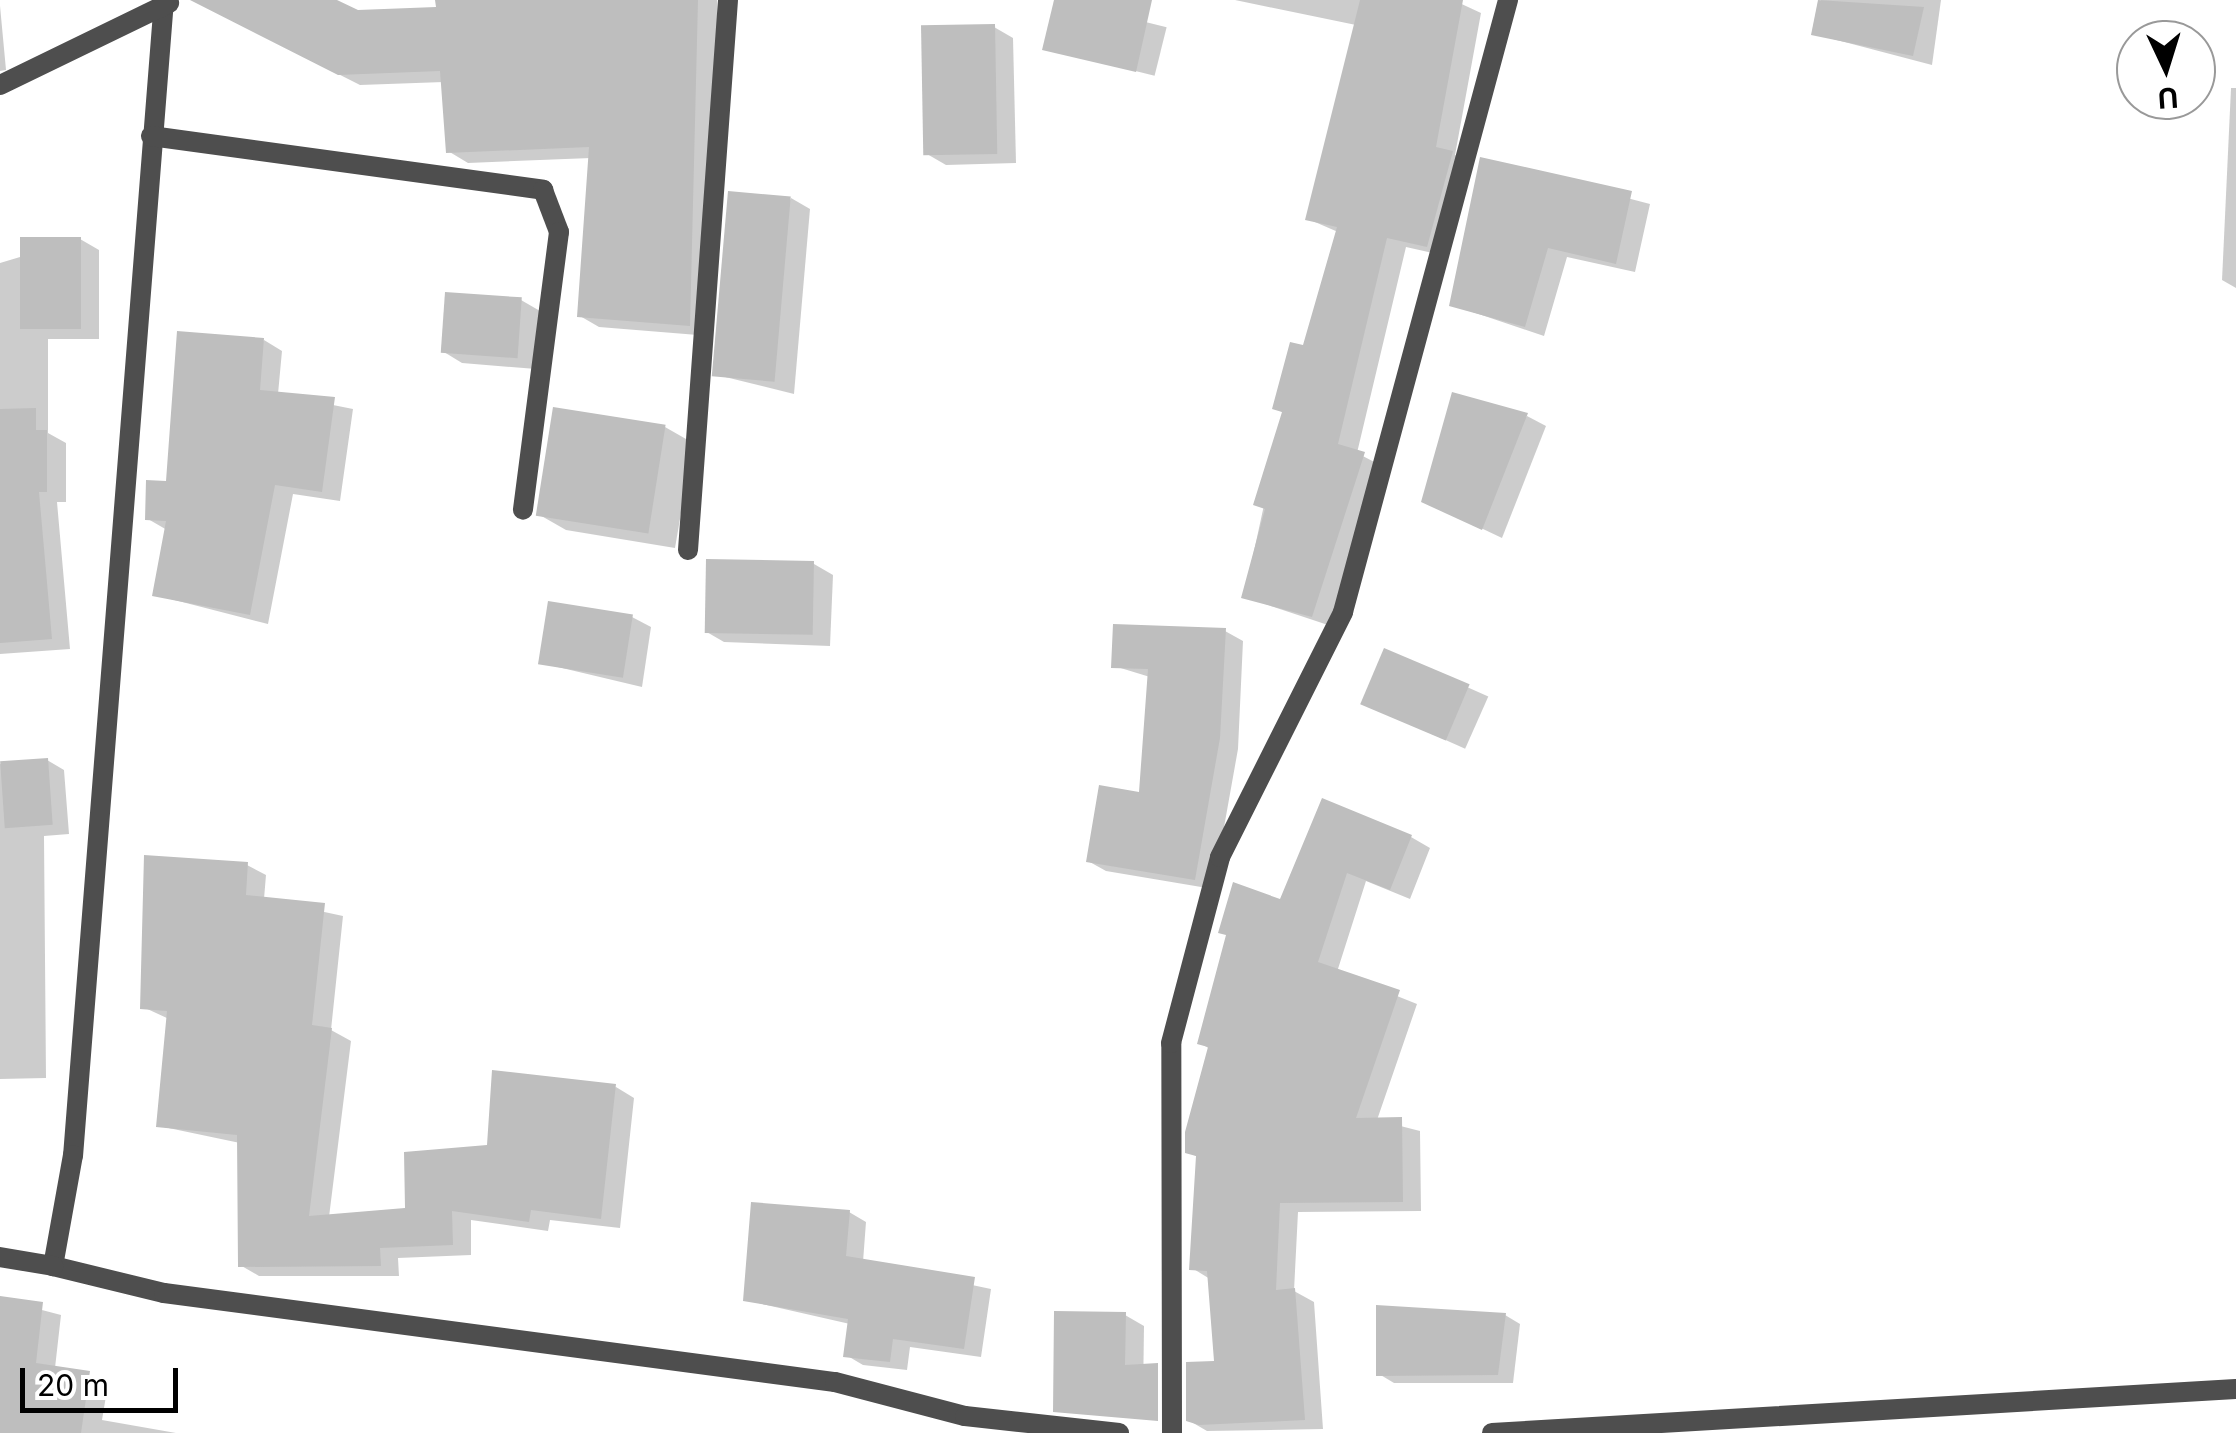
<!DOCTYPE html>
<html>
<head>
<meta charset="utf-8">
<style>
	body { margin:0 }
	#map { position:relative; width:2236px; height:1433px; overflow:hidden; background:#fff; font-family:Inter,sans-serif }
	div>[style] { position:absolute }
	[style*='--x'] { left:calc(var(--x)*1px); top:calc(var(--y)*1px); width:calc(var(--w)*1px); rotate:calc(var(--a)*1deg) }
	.shadow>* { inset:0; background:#0003; transform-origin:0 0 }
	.building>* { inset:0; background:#bebebe; transform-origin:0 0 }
	.minor>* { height:20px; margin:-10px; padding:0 10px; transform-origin:10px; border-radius:10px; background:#4e4e4e }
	span { translate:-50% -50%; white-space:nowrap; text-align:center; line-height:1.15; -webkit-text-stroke:9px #fff; paint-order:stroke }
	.north { position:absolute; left:2116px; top:20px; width:100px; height:100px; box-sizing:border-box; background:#fff; border:2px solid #999; border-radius:50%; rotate:176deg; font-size:28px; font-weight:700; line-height:40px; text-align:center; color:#000 }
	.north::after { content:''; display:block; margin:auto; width:35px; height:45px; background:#000; clip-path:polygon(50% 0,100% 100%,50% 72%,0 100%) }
	.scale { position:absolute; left:20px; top:1368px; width:158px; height:45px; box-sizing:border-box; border:5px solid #000; border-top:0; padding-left:12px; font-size:30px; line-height:35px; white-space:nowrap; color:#000; -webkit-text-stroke:8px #fff; paint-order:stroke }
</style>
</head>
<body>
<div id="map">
	<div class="shadow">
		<div style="clip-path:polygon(249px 0,331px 0,357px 13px,438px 10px,438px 0,717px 0,719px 201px,710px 336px,599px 327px,580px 316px,591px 158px,468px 163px,448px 151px,444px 82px,360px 85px,257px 33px)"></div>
		<div style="left:1057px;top:0;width:113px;height:50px;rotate:14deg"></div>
		<div style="clip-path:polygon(1235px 0,1453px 0,1481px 13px,1455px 155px,1471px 164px,1446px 256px,1406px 247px,1357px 453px,1382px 466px,1331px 626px,1244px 597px,1284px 413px,1275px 408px,1305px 348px,1338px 232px,1308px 219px,1356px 25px)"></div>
		<div style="clip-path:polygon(1821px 0,1941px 0,1932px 65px,1814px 34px)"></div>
		<div style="clip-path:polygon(0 6px,6px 70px,0 71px)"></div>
		<div style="clip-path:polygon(994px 27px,1013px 38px,1016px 163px,946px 165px,927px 154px)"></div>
		<div style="clip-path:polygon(2231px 88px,2236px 88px,2236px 288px,2222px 280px)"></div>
		<div style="clip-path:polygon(1482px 160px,1650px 204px,1635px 272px,1567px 257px,1544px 336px,1452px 305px)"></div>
		<div style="clip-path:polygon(791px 198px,810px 209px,794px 394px,717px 375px)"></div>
		<div style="clip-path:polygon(80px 239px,99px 250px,99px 339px,48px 339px,48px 433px,66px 443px,66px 502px,57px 502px,70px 649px,0 654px,0 263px)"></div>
		<div style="clip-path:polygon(521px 300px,540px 311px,536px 369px,462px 363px,444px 352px)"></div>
		<div style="clip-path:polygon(264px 340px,282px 351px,278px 394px,353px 409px,340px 501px,293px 494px,268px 624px,155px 595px,167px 530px,148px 519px)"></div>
		<div style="clip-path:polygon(1527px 416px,1546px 426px,1502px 538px,1424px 501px)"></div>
		<div style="clip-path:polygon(665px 427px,693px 443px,675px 548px,566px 530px,538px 514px)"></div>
		<div style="clip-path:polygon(814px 564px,833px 575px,830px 646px,724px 642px,705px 631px)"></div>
		<div style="clip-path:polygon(632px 617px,651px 627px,642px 687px,541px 663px)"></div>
		<div style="clip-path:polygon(1225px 631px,1243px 641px,1238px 749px,1213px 889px,1106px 871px,1088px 861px,1141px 795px,1150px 677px,1114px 666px)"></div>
		<div style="left:1386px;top:651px;width:112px;height:57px;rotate:24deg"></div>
		<div style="clip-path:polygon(47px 760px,64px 770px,69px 834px,44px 836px,46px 1078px,0 1079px,0 764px)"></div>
		<div style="clip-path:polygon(1411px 837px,1430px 848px,1410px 899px,1366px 881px,1337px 972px,1417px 1004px,1377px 1120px,1420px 1131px,1421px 1211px,1298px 1212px,1294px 1291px,1314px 1302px,1323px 1429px,1207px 1431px,1188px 1420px,1216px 1363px,1210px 1279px,1192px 1268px,1199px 1158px,1188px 1151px,1210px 1049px,1200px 1043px,1282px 902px)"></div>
		<div style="clip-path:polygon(247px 865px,266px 875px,264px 899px,343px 916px,331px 1030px,351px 1041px,329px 1217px,407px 1211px,489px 1147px,616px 1087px,634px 1098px,620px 1228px,550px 1220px,548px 1231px,471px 1220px,471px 1255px,398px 1258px,399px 1276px,259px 1276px,240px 1265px,240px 1143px,159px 1126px,169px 1019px,143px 1007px)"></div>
		<div style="clip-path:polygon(849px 1212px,866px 1222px,863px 1262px,991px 1289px,981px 1357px,910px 1347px,907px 1370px,863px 1365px,846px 1355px,850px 1324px,745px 1300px)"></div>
		<div style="clip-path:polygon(0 1299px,61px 1315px,55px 1368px,108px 1384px,102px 1420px,176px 1433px,0 1433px)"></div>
		<div style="clip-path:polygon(1125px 1315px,1144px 1326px,1143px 1398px,1075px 1390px)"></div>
		<div style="clip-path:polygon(1505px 1315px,1520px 1324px,1513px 1383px,1394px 1383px,1379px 1374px)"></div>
	</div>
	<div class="building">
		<div style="clip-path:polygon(190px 0,337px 0,358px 10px,436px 7px,435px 0,698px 0,690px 326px,577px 317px,589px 147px,446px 153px,440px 71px,338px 75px)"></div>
		<div style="clip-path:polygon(1054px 0,1152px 0,1136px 72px,1042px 50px)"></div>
		<div style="clip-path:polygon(1360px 0,1463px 0,1436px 147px,1453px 151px,1427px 247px,1387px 238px,1338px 444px,1365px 452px,1312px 617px,1241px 598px,1265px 509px,1253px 505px,1282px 412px,1272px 409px,1290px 342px,1303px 345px,1337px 227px,1305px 220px)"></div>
		<div style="clip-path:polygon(1818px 0,1924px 7px,1913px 56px,1811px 35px)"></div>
		<div style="left:995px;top:24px;width:130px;height:74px;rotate:89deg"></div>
		<div style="clip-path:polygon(1480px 157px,1632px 191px,1616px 264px,1548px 248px,1525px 327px,1449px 306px)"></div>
		<div style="left:728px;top:191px;width:63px;height:186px;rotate:5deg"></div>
		<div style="left:20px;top:237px;width:61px;height:92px"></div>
		<div style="left:445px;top:292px;width:77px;height:61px;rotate:4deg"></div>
		<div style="clip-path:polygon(177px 331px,264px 338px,260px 390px,335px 397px,322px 492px,275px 485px,250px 615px,152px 596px,166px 521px,145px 520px,146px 480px,166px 481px)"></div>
		<div style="clip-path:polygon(1452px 392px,1528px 413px,1482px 530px,1421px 502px)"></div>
		<div style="left:553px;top:407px;width:114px;height:110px;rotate:9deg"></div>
		<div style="clip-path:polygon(36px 408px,36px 430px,47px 430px,47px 492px,39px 492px,52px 639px,0 643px,0 409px)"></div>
		<div style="left:706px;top:559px;width:108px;height:74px;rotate:1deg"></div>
		<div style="left:548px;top:601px;width:86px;height:64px;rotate:9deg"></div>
		<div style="clip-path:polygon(1113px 624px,1226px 628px,1220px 738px,1195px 880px,1086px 862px,1099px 785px,1139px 792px,1148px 669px,1111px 668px)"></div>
		<div style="left:1384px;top:648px;width:93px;height:61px;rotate:23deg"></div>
		<div style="left:48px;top:758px;width:67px;height:48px;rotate:86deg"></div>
		<div style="clip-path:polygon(1322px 798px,1412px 835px,1390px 890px,1347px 873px,1318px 962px,1400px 990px,1356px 1118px,1402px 1117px,1403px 1202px,1280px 1203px,1276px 1290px,1295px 1288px,1305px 1420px,1199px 1425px,1186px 1421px,1186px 1362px,1214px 1361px,1207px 1271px,1189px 1270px,1196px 1156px,1185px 1153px,1185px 1132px,1208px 1047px,1197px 1044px,1226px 935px,1218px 933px,1233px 882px,1280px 899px)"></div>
		<div style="clip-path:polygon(144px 855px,248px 862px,246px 895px,325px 903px,312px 1025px,332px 1028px,309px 1216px,405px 1208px,404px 1152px,487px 1145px,492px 1070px,616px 1084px,601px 1219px,531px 1210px,529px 1222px,452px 1211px,453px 1245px,380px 1248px,381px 1266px,238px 1267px,237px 1135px,156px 1127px,167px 1011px,140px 1009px)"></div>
		<div style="clip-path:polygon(751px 1202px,850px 1210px,846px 1256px,975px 1277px,964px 1349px,893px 1339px,890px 1362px,843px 1357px,848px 1319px,743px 1301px)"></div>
		<div style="clip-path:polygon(0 1296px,43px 1302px,36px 1363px,90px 1371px,81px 1433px,0 1433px)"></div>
		<div style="clip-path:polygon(1376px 1305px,1506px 1313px,1498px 1375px,1376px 1376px)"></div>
		<div style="clip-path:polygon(1054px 1311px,1126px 1312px,1125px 1365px,1158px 1363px,1158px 1421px,1053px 1412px)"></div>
	</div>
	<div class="minor">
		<div style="--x:164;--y:0;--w:1159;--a:94.5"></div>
		<div style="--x:73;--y:1155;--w:113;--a:100.2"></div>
		<div style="--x:53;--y:1266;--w:114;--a:13.7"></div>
		<div style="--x:164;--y:1293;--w:677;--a:7.56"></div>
		<div style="--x:835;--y:1382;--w:134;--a:14.7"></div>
		<div style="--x:965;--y:1416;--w:155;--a:6.3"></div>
		<div style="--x:0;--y:85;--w:188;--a:-25.9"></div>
		<div style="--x:151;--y:136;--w:396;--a:7.8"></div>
		<div style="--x:543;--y:190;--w:45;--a:69.1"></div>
		<div style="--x:559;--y:232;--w:280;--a:97.4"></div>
		<div style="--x:688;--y:550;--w:551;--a:-85.84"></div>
		<div style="--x:0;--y:1257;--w:54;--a:9.6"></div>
		<div style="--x:1172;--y:1433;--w:390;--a:-90.1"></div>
		<div style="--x:1171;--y:1043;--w:192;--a:-75.2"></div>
		<div style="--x:1220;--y:857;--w:274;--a:-63.3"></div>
		<div style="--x:1343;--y:612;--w:634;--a:-74.91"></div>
		<div style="--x:1492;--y:1433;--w:745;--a:-3.38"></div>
	</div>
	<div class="north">U</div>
	<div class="scale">20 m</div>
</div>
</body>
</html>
